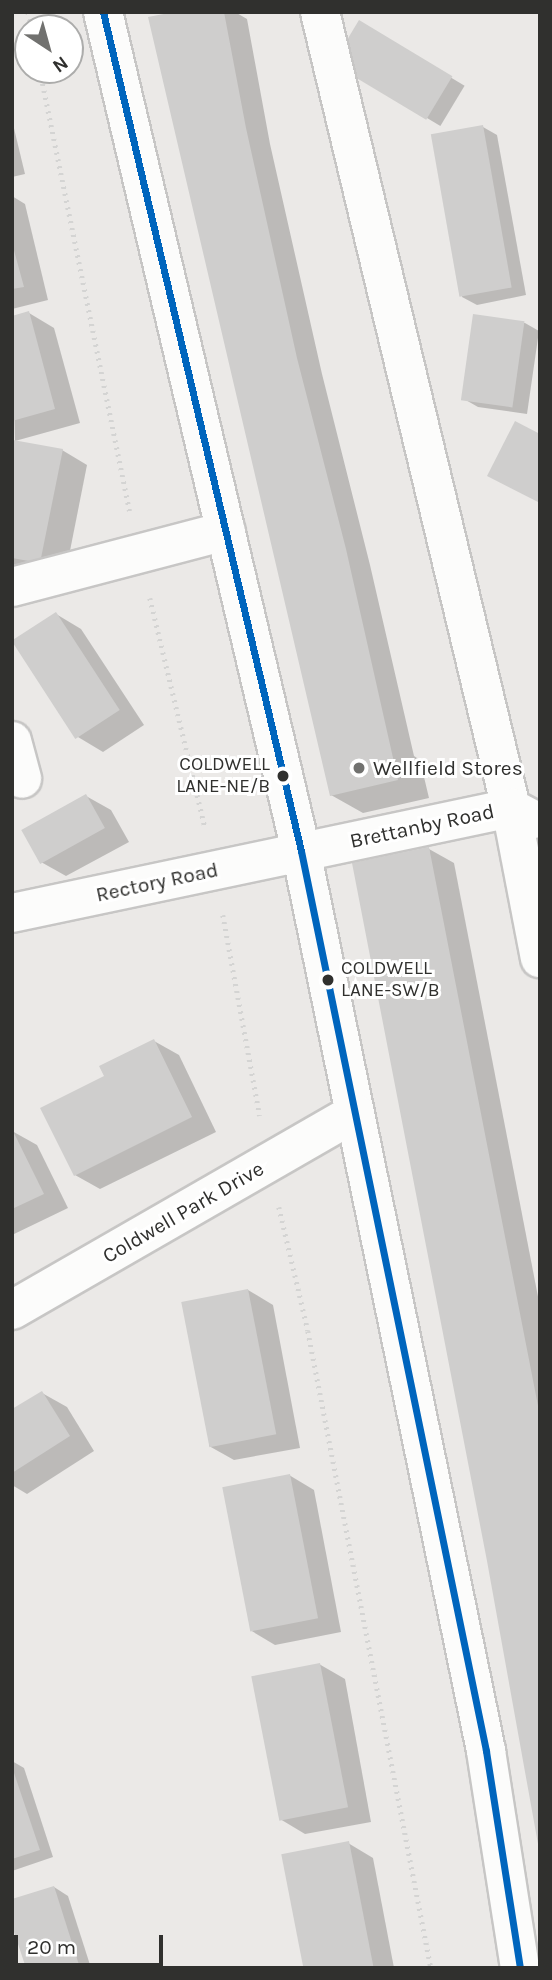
<!DOCTYPE html>
<html>
<head>
<meta charset="utf-8">
<style>
	body { margin:0 }
	#map { position:relative; width:552px; height:1980px; overflow:hidden; background:#ebe9e7; font-family:Karla,sans-serif }
	div>[style] { position:absolute }
	[style*='--x'] { left:calc(var(--x)*1px); top:calc(var(--y)*1px); width:calc(var(--w)*1px); rotate:calc(var(--a)*1deg) }
	.shadow>* { inset:0; background:#0003; transform-origin:0 0 }
	.building>* { inset:0; background:#cfcecd; transform-origin:0 0 }
	.path>* { height:4.5px; margin-top:-2.25px; transform-origin:0; background:repeating-linear-gradient(90deg,#d4d4d3 0 2px,transparent 0 7px) }
	.roads { filter:drop-shadow(2px 0 #c7c6c5) drop-shadow(-2px 0 #c7c6c5) drop-shadow(0 2px #c7c6c5) drop-shadow(0 -2px #c7c6c5) }
	.minor>* { height:38px; margin:-19px; padding:0 19px; transform-origin:19px; border-radius:19px; background:#fcfcfb }
	.bus-1>* { height:7px; margin:-3.5px; padding:0 3.5px; transform-origin:3.5px; border-radius:3.5px; background:#0065bd }
	.dots>* { width:19px; height:19px; translate:-50% -50%; box-sizing:border-box; border:4px solid #fff; border-radius:50% }
	span { translate:-50% -50%; white-space:nowrap; text-align:center; line-height:1.15; -webkit-text-stroke:6px #fff; paint-order:stroke }
	.bus-label { font-size:19px; color:#30302e }
	.right { translate:-100% -50%; text-align:right }
	.left { translate:0 -50%; text-align:left }
	.poi-label { font-size:21px; color:#30302e }
	.street-label { font-size:21px; color:#30302e }
	.frame { position:absolute; inset:0; border:14px solid #30302e; pointer-events:none }
	.north { position:absolute; left:14px; top:14px; width:70px; height:70px; box-sizing:border-box; background:#fff; border:2px solid #acacab; border-radius:50%; rotate:144deg; font-size:19px; font-weight:700; line-height:28px; text-align:center; color:#30302e }
	.north::after { content:''; display:block; margin:auto; width:24px; height:32px; background:#71716f; clip-path:polygon(50% 0,100% 100%,50% 72%,0 100%) }
	.scale { position:absolute; left:14px; top:1935px; width:149px; height:32px; box-sizing:border-box; border:4px solid #30302e; border-top:0; padding-left:9px; font-size:21px; line-height:24px; white-space:nowrap; color:#30302e; -webkit-text-stroke:5px #fff; paint-order:stroke }
</style>
</head>
<body>
<div id="map">
	<div class="shadow">
		<div style="clip-path:polygon(183px 12px,235px 12px,247px 19px,270px 144px,322px 374px,370px 565px,414px 756px,420px 760px,429px 798px,363px 813px,331px 795px)"></div>
		<div style="left:360px;top:23px;width:122px;height:47px;rotate:31deg"></div>
		<div style="clip-path:polygon(12px 120px,25px 174px,12px 177px)"></div>
		<div style="clip-path:polygon(483px 127px,497px 135px,526px 295px,477px 305px,462px 297px)"></div>
		<div style="clip-path:polygon(12px 196px,25px 204px,48px 300px,12px 309px)"></div>
		<div style="clip-path:polygon(29px 313px,54px 328px,80px 423px,15px 441px,12px 318px)"></div>
		<div style="clip-path:polygon(475px 316px,525px 323px,539px 331px,527px 414px,478px 407px,464px 399px)"></div>
		<div style="clip-path:polygon(14px 442px,62px 450px,87px 465px,65px 576px,12px 564px)"></div>
		<div style="clip-path:polygon(56px 614px,81px 629px,144px 725px,103px 752px,78px 737px)"></div>
		<div style="clip-path:polygon(86px 796px,111px 810px,129px 842px,66px 876px,41px 862px)"></div>
		<div style="clip-path:polygon(429px 849px,454px 863px,540px 1307px,540px 1851px)"></div>
		<div style="clip-path:polygon(154px 1041px,179px 1055px,216px 1132px,100px 1189px,75px 1175px)"></div>
		<div style="clip-path:polygon(12px 1131px,37px 1145px,68px 1208px,12px 1235px)"></div>
		<div style="clip-path:polygon(248px 1290px,273px 1305px,300px 1448px,234px 1460px,209px 1446px)"></div>
		<div style="clip-path:polygon(42px 1393px,67px 1407px,94px 1451px,27px 1494px,12px 1485px,12px 1411px)"></div>
		<div style="clip-path:polygon(289px 1475px,314px 1490px,341px 1632px,275px 1645px,250px 1630px)"></div>
		<div style="clip-path:polygon(319px 1664px,345px 1679px,371px 1822px,305px 1834px,280px 1819px)"></div>
		<div style="clip-path:polygon(12px 1761px,24px 1768px,53px 1857px,12px 1871px)"></div>
		<div style="clip-path:polygon(348px 1843px,373px 1858px,394px 1968px,304px 1968px)"></div>
		<div style="clip-path:polygon(54px 1887px,68px 1896px,91px 1968px,27px 1968px)"></div>
	</div>
	<div class="building">
		<div style="clip-path:polygon(174px 12px,224px 12px,246px 128px,297px 358px,346px 549px,398px 780px,330px 796px,148px 17px)"></div>
		<div style="left:359px;top:20px;width:109px;height:51px;rotate:31deg"></div>
		<div style="left:483px;top:125px;width:165px;height:53px;rotate:80deg"></div>
		<div style="clip-path:polygon(12px 243px,24px 287px,12px 289px)"></div>
		<div style="clip-path:polygon(29px 311px,55px 409px,12px 421px,12px 316px)"></div>
		<div style="left:473px;top:314px;width:52px;height:87px;rotate:8deg"></div>
		<div style="clip-path:polygon(515px 421px,540px 434px,540px 503px,487px 476px)"></div>
		<div style="clip-path:polygon(13px 440px,63px 449px,40px 563px,12px 558px)"></div>
		<div style="left:56px;top:612px;width:117px;height:53px;rotate:57deg"></div>
		<div style="left:86px;top:794px;width:39px;height:74px;rotate:61deg"></div>
		<div style="clip-path:polygon(429px 847px,540px 1416px,540px 1855px,487px 1561px,352px 863px)"></div>
		<div style="clip-path:polygon(154px 1039px,192px 1117px,74px 1176px,40px 1108px,104px 1076px,99px 1066px)"></div>
		<div style="clip-path:polygon(12px 1129px,44px 1194px,12px 1209px)"></div>
		<div style="left:248px;top:1289px;width:148px;height:68px;rotate:79deg"></div>
		<div style="clip-path:polygon(42px 1391px,70px 1436px,12px 1473px,12px 1409px)"></div>
		<div style="left:290px;top:1474px;width:147px;height:69px;rotate:79deg"></div>
		<div style="left:320px;top:1663px;width:147px;height:70px;rotate:79deg"></div>
		<div style="clip-path:polygon(12px 1767px,40px 1850px,12px 1859px)"></div>
		<div style="left:349px;top:1841px;width:129px;height:69px;rotate:79deg"></div>
		<div style="clip-path:polygon(54px 1886px,80px 1968px,26px 1968px,12px 1926px,12px 1899px)"></div>
	</div>
	<div class="path">
		<div style="--x:28;--y:12;--w:16;--a:76"></div>
		<div style="--x:40;--y:70;--w:450;--a:78.5"></div>
		<div style="--x:150;--y:598;--w:236;--a:76.5"></div>
		<div style="--x:223;--y:915;--w:204;--a:79.6"></div>
		<div style="--x:279;--y:1207;--w:127;--a:76.8"></div>
		<div style="--x:308;--y:1331;--w:649;--a:79.07"></div>
	</div>
	<div class="roads">
		<div class="minor">
			<div style="--x:103;--y:12;--w:862;--a:76.72"></div>
			<div style="--x:301;--y:851;--w:919;--a:78.38"></div>
			<div style="--x:486;--y:1751;--w:220;--a:81.1"></div>
			<div style="--x:320;--y:12;--w:819;--a:76.51"></div>
			<div style="--x:511;--y:808;--w:153;--a:79.1"></div>
			<div style="--x:12;--y:587;--w:221;--a:-14.7"></div>
			<div style="--x:12;--y:741;--w:39;--a:75"></div>
			<div style="--x:12;--y:913;--w:510;--a:-11.88"></div>
			<div style="--x:511;--y:808;--w:24;--a:28"></div>
			<div style="--x:12;--y:1310;--w:395;--a:-29.9"></div>
		</div>
	</div>
	<div class="bus-1">
		<div style="--x:103;--y:12;--w:862;--a:76.72"></div>
		<div style="--x:301;--y:851;--w:919;--a:78.38"></div>
		<div style="--x:486;--y:1751;--w:220;--a:81.1"></div>
	</div>
	<div class="dots">
		<div style="left:359px;top:768px;background:#71716f"></div>
		<div style="left:283px;top:776px;background:#30302e"></div>
		<div style="left:328px;top:980px;background:#30302e"></div>
	</div>
	<div class="bus-label">
		<span class="right" style="left:270px;top:776px">COLDWELL<br>LANE-NE/B</span>
		<span class="left" style="left:341px;top:980px">COLDWELL<br>LANE-SW/B</span>
	</div>
	<div class="poi-label">
		<span class="left" style="left:373px;top:768px">Wellfield Stores</span>
	</div>
	<div class="street-label">
		<span style="left:422px;top:826px;rotate:-12deg">Brettanby Road</span>
		<span style="left:157px;top:882px;rotate:-12deg">Rectory Road</span>
		<span style="left:183px;top:1212px;rotate:-30deg">Coldwell Park Drive</span>
	</div>
	<div class="frame"></div>
	<div class="north">N</div>
	<div class="scale">20 m</div>
</div>
</body>
</html>
